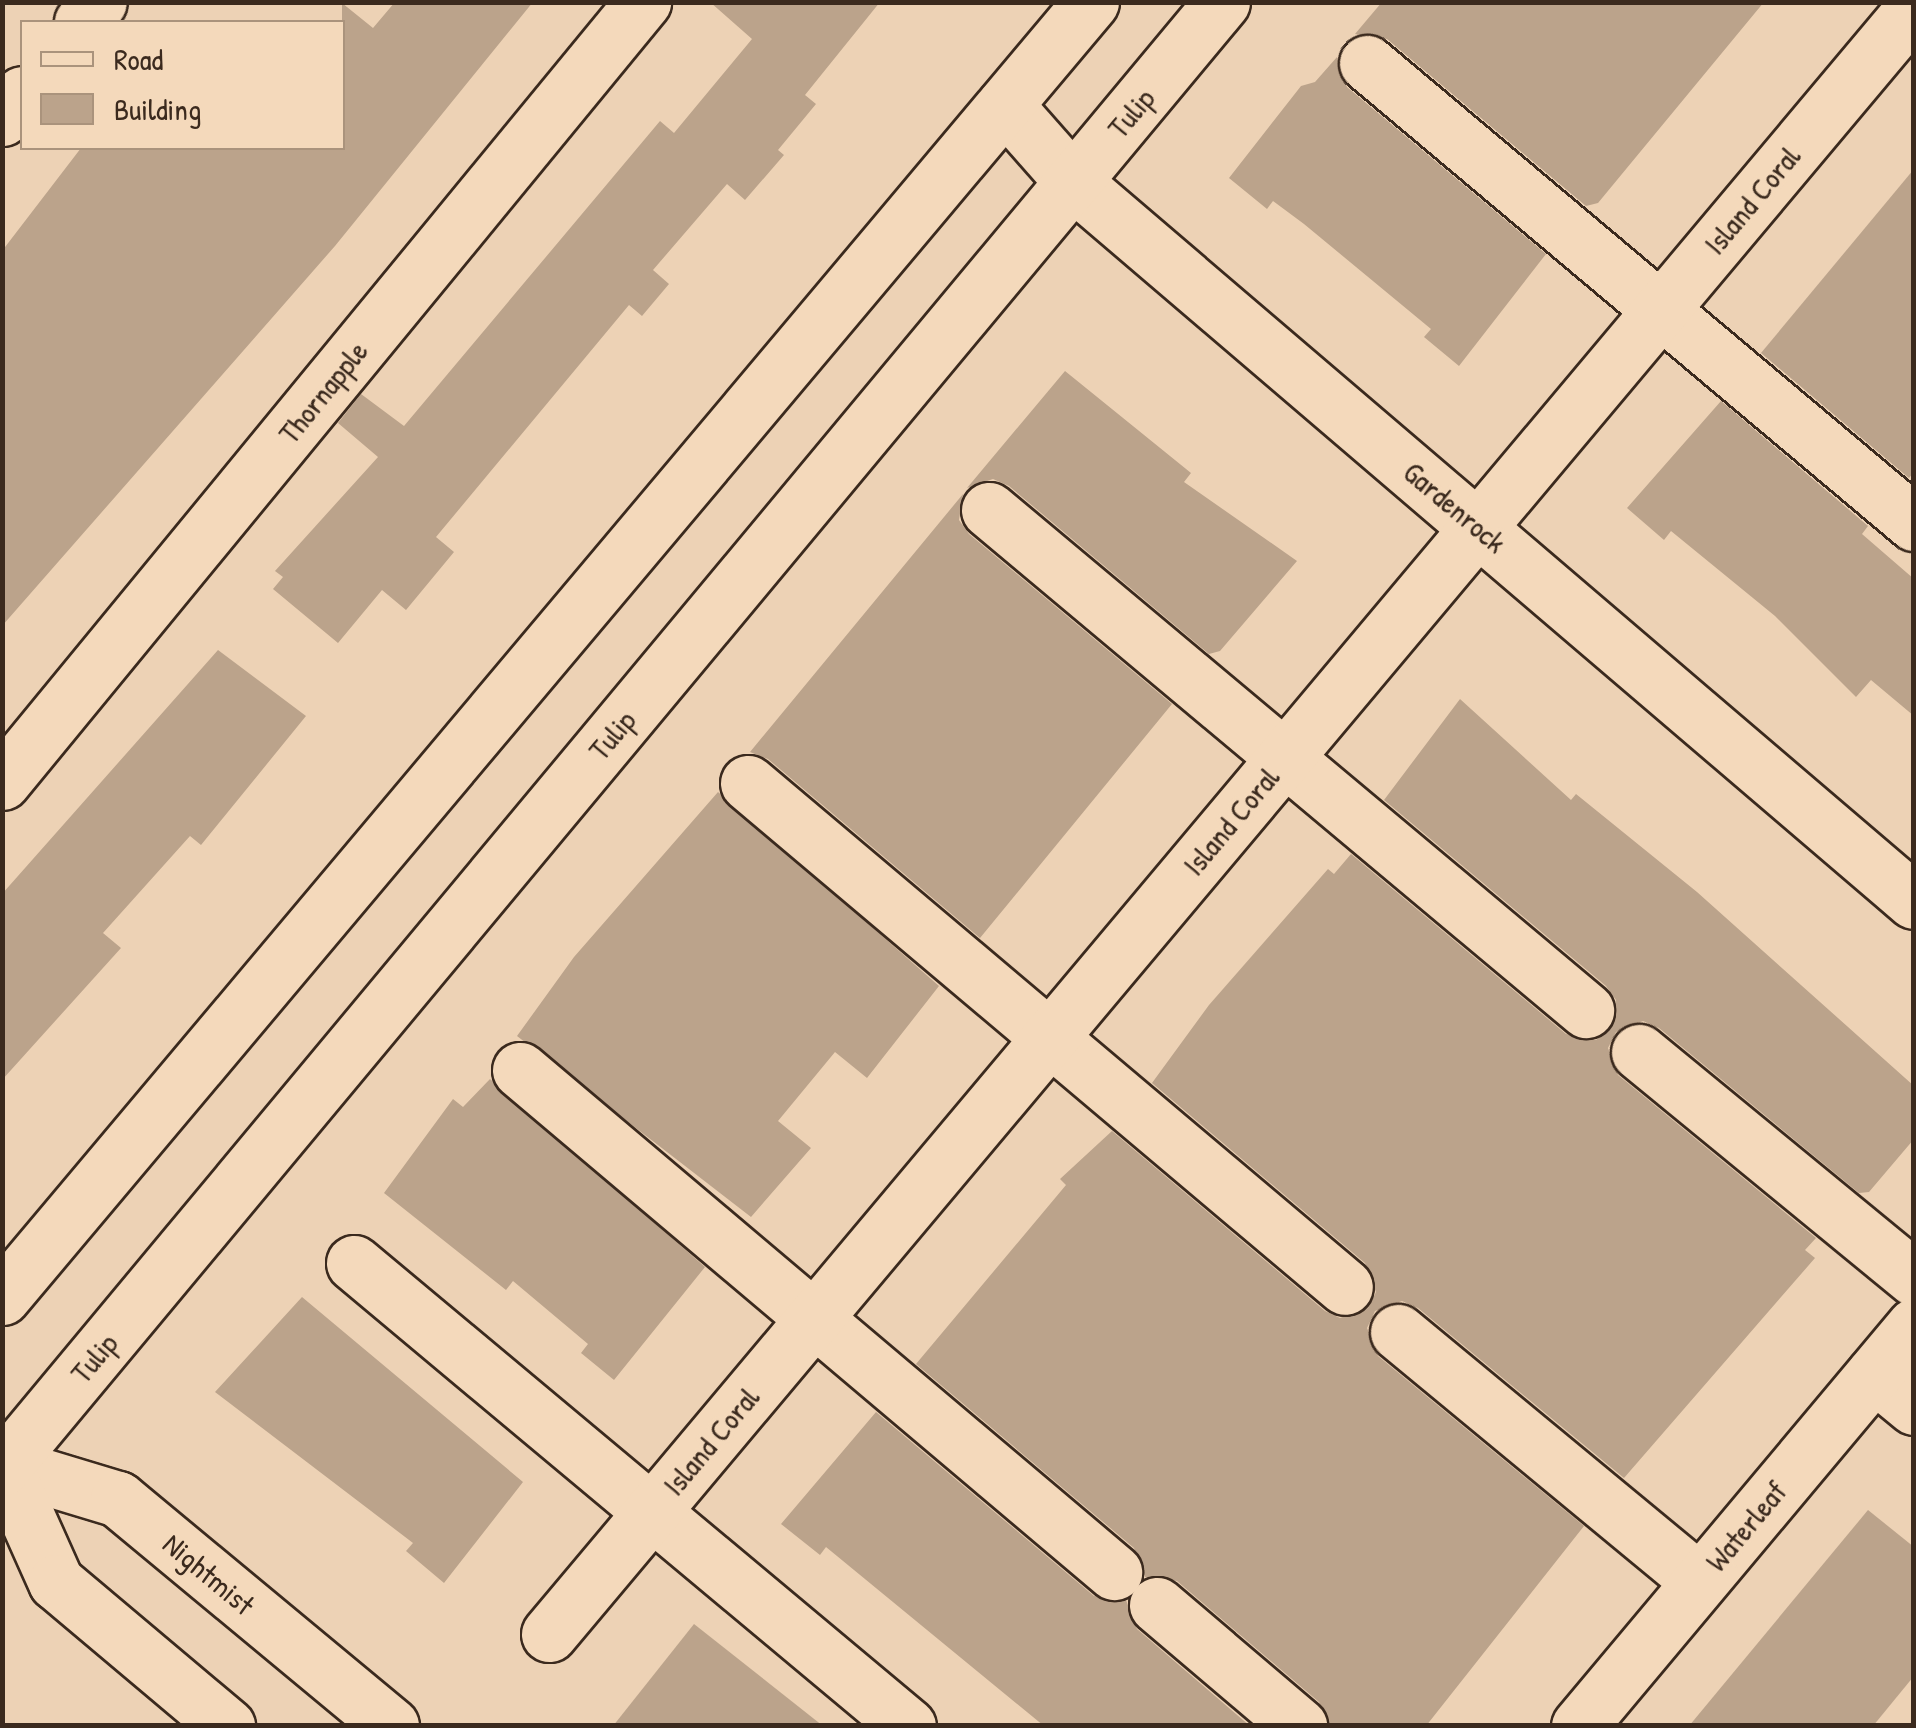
<!DOCTYPE html>
<html>
<head>
<meta charset="utf-8">
<style>
	body { margin:0 }
	#map { position:relative; width:1916px; height:1728px; overflow:hidden; background:#edd2b5; font-family:"Patrick Hand",sans-serif }
	div>[style] { position:absolute }
	[style*='--x'] { left:calc(var(--x)*1px); top:calc(var(--y)*1px); width:calc(var(--w)*1px); rotate:calc(var(--a)*1deg) }
	.building>* { inset:0; background:#bba38b }
	.roads { filter:drop-shadow(2px 0 #3b2a1e) drop-shadow(-2px 0 #3b2a1e) drop-shadow(0 2px #3b2a1e) drop-shadow(0 -2px #3b2a1e) }
	.minor>* { height:55px; margin:-27.5px; padding:0 27.5px; transform-origin:27.5px; border-radius:27.5px; background:#f4d9bb }
	span { translate:-50% -50%; white-space:nowrap; text-align:center; line-height:1.15; -webkit-text-stroke:8px #f4d9bb; paint-order:stroke }
	.street-label { font-size:30px; color:#3b2a1e }
	.frame { position:absolute; inset:0; border:5px solid #3b2a1e; pointer-events:none }
	.legend { position:absolute; left:20px; top:20px; width:325px; height:130px; box-sizing:border-box; background:#f4d9bb; border:2px solid #aa937c; margin:0; padding:12px 18px; list-style:none; font-size:30px; color:#3b2a1e }
	.legend li { display:flex; align-items:center; gap:20px; height:50px }
	.legend b { width:50px; border:2px solid #aa937c }
</style>
</head>
<body>
<div id="map">
	<div class="building">
		<div style="clip-path:polygon(395px 2px,533px 2px,335px 246px,2px 626px,2px 251px,81px 148px,342px 148px,342px 3px,373px 28px)"></div>
		<div style="clip-path:polygon(710px 2px,880px 2px,805px 95px,816px 104px,778px 150px,784px 155px,745px 200px,727px 184px,653px 270px,669px 284px,642px 316px,629px 305px,436px 537px,454px 552px,406px 610px,382px 590px,338px 643px,273px 589px,283px 577px,275px 571px,378px 457px,338px 423px,361px 394px,404px 426px,660px 121px,674px 133px,752px 39px)"></div>
		<div style="clip-path:polygon(1382px 2px,1764px 2px,1598px 203px,1586px 206px,1387px 39px,1355px 34px)"></div>
		<div style="clip-path:polygon(1337px 57px,1347px 87px,1546px 254px,1459px 366px,1424px 337px,1431px 329px,1304px 224px,1273px 201px,1267px 209px,1229px 178px,1301px 86px,1315px 82px)"></div>
		<div style="clip-path:polygon(1914px 169px,1914px 472px,1909px 478px,1761px 353px)"></div>
		<div style="clip-path:polygon(1065px 371px,1191px 473px,1184px 482px,1297px 561px,1220px 651px,1209px 654px,1009px 486px,993px 479px,967px 488px)"></div>
		<div style="clip-path:polygon(1721px 401px,1868px 526px,1862px 534px,1914px 579px,1914px 716px,1871px 680px,1856px 697px,1775px 616px,1671px 531px,1664px 540px,1627px 508px)"></div>
		<div style="clip-path:polygon(963px 494px,959px 520px,969px 534px,1172px 704px,980px 938px,768px 759px,750px 752px)"></div>
		<div style="clip-path:polygon(218px 650px,306px 716px,201px 845px,190px 836px,103px 933px,121px 948px,2px 1080px,2px 894px)"></div>
		<div style="clip-path:polygon(1460px 699px,1571px 800px,1576px 794px,1697px 892px,1914px 1086px,1914px 1139px,1869px 1192px,1859px 1193px,1659px 1028px,1643px 1021px,1616px 1032px,1608px 1048px,1618px 1075px,1816px 1238px,1805px 1250px,1815px 1258px,1624px 1478px,1418px 1308px,1402px 1301px,1375px 1311px,1367px 1328px,1378px 1356px,1584px 1526px,1426px 1726px,1329px 1726px,1319px 1702px,1177px 1581px,1145px 1577px,1134px 1548px,916px 1364px,1066px 1185px,1060px 1179px,1112px 1131px,1325px 1311px,1340px 1318px,1368px 1308px,1376px 1292px,1365px 1263px,1152px 1083px,1209px 1005px,1328px 869px,1334px 874px,1351px 854px,1566px 1034px,1596px 1040px,1610px 1029px,1616px 1000px,1606px 986px,1384px 800px)"></div>
		<div style="clip-path:polygon(718px 792px,939px 986px,867px 1078px,835px 1052px,778px 1121px,811px 1148px,751px 1217px,517px 1036px,574px 957px)"></div>
		<div style="clip-path:polygon(490px 1079px,705px 1267px,614px 1380px,581px 1353px,588px 1344px,513px 1281px,506px 1290px,384px 1193px,453px 1099px,463px 1107px)"></div>
		<div style="clip-path:polygon(302px 1297px,523px 1482px,444px 1583px,406px 1551px,413px 1543px,215px 1392px)"></div>
		<div style="clip-path:polygon(876px 1412px,1094px 1596px,1126px 1600px,1137px 1629px,1250px 1726px,1044px 1726px,826px 1547px,820px 1555px,781px 1524px)"></div>
		<div style="clip-path:polygon(1868px 1510px,1914px 1547px,1914px 1676px,1873px 1726px,1689px 1726px)"></div>
		<div style="clip-path:polygon(694px 1624px,823px 1726px,613px 1726px)"></div>
	</div>
	<div class="roads">
		<div class="minor">
			<div style="--x:82;--y:22;--w:26;--a:-50"></div>
			<div style="--x:1367;--y:63;--w:715;--a:40.06"></div>
			<div style="--x:1005;--y:105;--w:103;--a:48.6"></div>
			<div style="--x:1073;--y:182;--w:1106;--a:40.53"></div>
			<div style="--x:2;--y:118;--w:31;--a:-50"></div>
			<div style="--x:989;--y:510;--w:779;--a:39.95"></div>
			<div style="--x:2;--y:782;--w:1010;--a:-50.59"></div>
			<div style="--x:748;--y:783;--w:781;--a:40.17"></div>
			<div style="--x:1639;--y:1052;--w:356;--a:39.4"></div>
			<div style="--x:520;--y:1070;--w:778;--a:40.2"></div>
			<div style="--x:354;--y:1263;--w:722;--a:39.89"></div>
			<div style="--x:2;--y:1297;--w:1692;--a:-49.94"></div>
			<div style="--x:1398;--y:1332;--w:391;--a:39.6"></div>
			<div style="--x:1874;--y:1374;--w:52;--a:39.5"></div>
			<div style="--x:2;--y:1464;--w:121;--a:16.8"></div>
			<div style="--x:118;--y:1499;--w:355;--a:39.7"></div>
			<div style="--x:4;--y:1466;--w:127;--a:65.9"></div>
			<div style="--x:56;--y:1582;--w:224;--a:40.1"></div>
			<div style="--x:2;--y:1468;--w:1907;--a:-50.23"></div>
			<div style="--x:1157;--y:1605;--w:187;--a:40.4"></div>
			<div style="--x:549;--y:1634;--w:2123;--a:-49.99"></div>
			<div style="--x:1579;--y:1726;--w:522;--a:-50.05"></div>
		</div>
	</div>
	<div class="street-label">
		<span style="left:1131px;top:113px;rotate:-50deg">Tulip</span>
		<span style="left:1752px;top:200px;rotate:-50deg">Island Coral</span>
		<span style="left:323px;top:392px;rotate:-51deg">Thornapple</span>
		<span style="left:1455px;top:507px;rotate:40deg">Gardenrock</span>
		<span style="left:612px;top:735px;rotate:-50deg">Tulip</span>
		<span style="left:1231px;top:821px;rotate:-50deg">Island Coral</span>
		<span style="left:94px;top:1358px;rotate:-50deg">Tulip</span>
		<span style="left:711px;top:1441px;rotate:-50deg">Island Coral</span>
		<span style="left:1746px;top:1526px;rotate:-50deg">Waterleaf</span>
		<span style="left:209px;top:1574px;rotate:40deg">Nightmist</span>
	</div>
	<div class="frame"></div>
	<ul class="legend">
	<li><b style="height:12px;background:#f4d9bb"></b>Road</li>
	<li><b style="height:28px;background:#bba38b"></b>Building</li>
	</ul>
</div>
</body>
</html>
